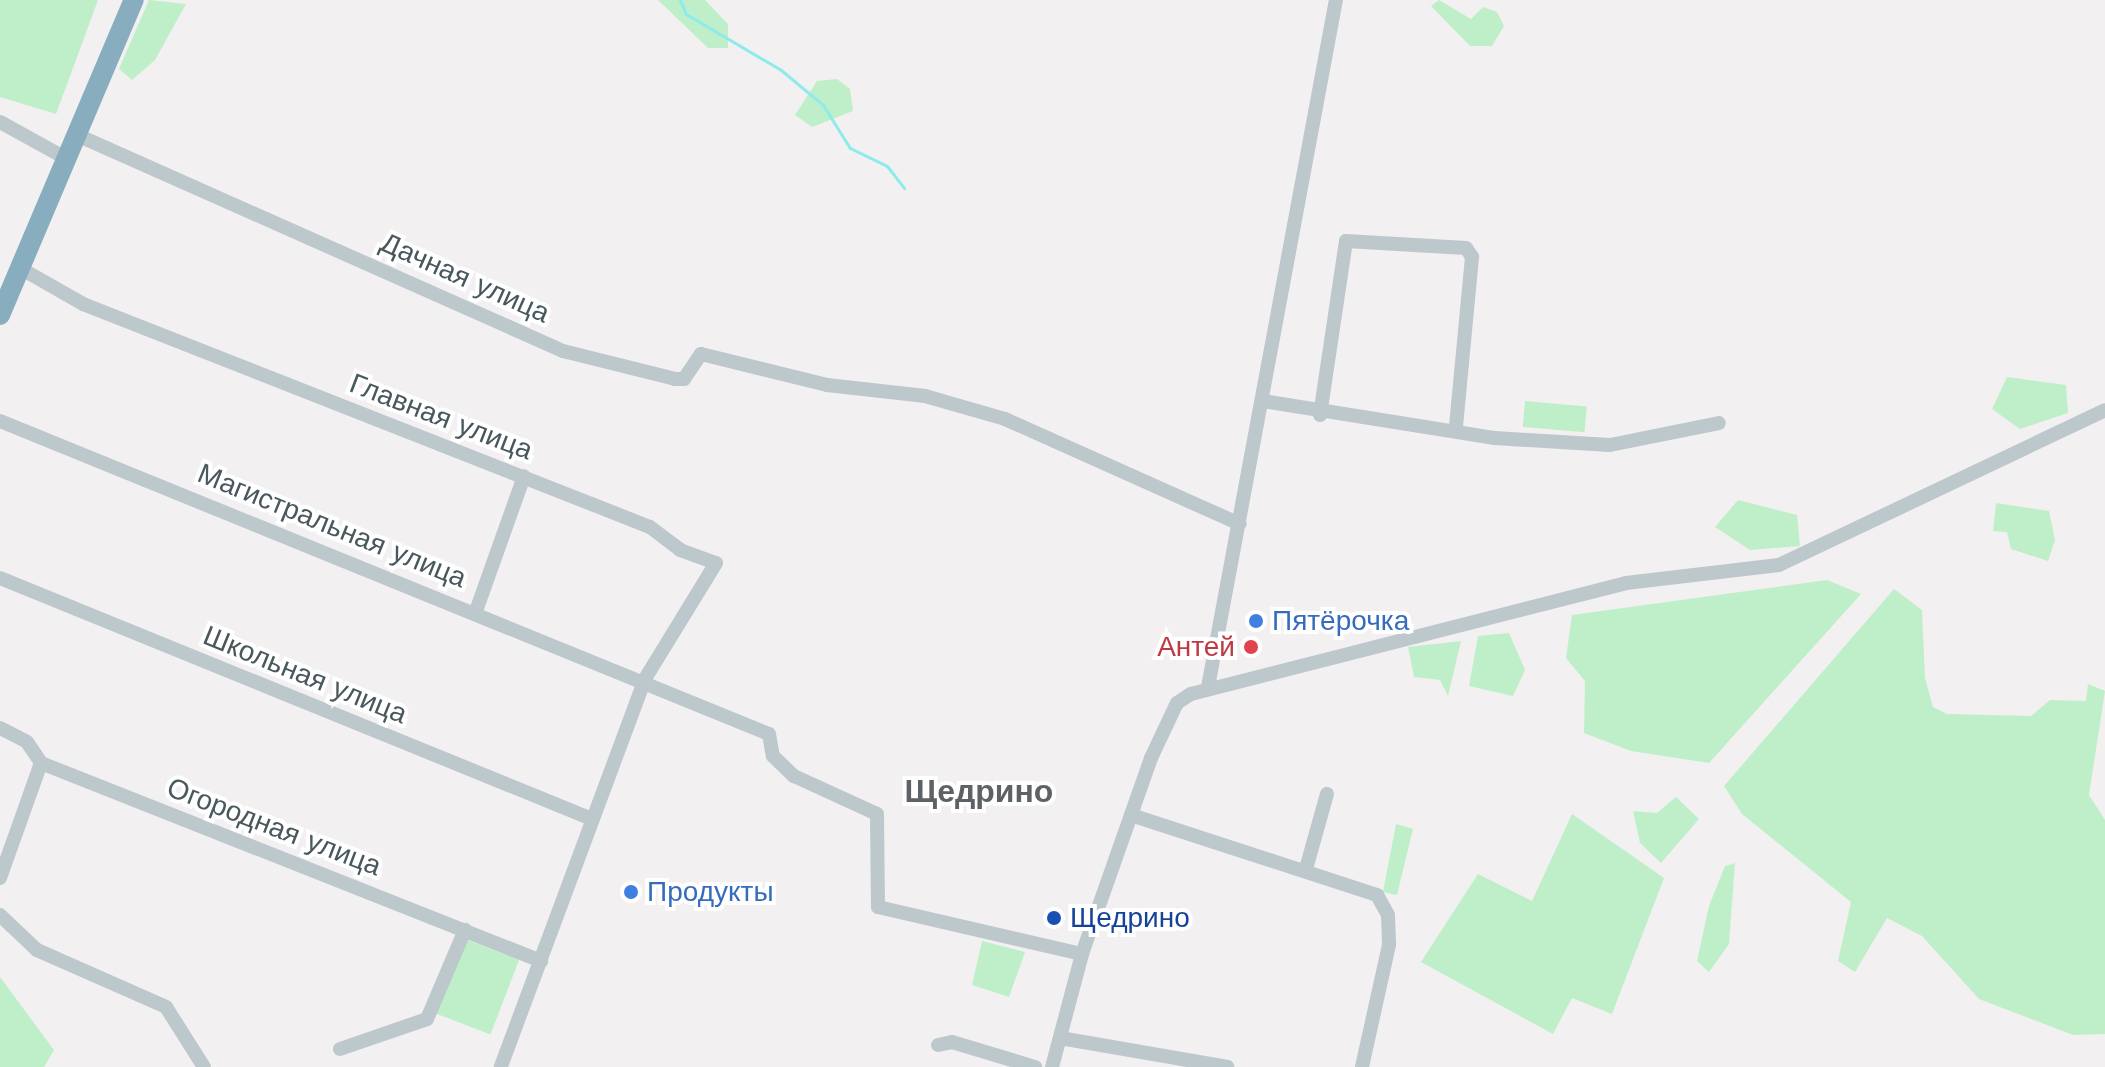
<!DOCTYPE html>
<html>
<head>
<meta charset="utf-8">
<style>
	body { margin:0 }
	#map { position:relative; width:2105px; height:1067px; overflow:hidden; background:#f2f0f0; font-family:"Work Sans",sans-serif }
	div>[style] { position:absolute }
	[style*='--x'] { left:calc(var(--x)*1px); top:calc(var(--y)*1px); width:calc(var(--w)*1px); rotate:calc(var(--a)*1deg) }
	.green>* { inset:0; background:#bfefc8; transform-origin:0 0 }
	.stream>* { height:3px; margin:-1.5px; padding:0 1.5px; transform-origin:1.5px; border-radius:1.5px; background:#8debeb }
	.minor>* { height:14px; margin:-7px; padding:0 7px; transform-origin:7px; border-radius:7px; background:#bcc8cc }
	.highway>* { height:20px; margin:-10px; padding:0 10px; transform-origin:10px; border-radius:10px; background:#88adbe }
	.dots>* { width:22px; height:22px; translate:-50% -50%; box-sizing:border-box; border:4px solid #fff; border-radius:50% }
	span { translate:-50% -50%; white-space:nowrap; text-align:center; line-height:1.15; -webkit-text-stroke:8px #fff; paint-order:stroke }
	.street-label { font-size:28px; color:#48585d }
	.shop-label { font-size:28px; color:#366cbe }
	.left { translate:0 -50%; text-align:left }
	.health-label { font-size:28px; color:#be3a42 }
	.right { translate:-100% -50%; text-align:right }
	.transit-label { font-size:28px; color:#164399 }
	.quarter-label { font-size:32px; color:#5c6265; font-weight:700 }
</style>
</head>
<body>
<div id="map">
	<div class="green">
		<div style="clip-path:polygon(0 0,98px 0,56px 114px,0 97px)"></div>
		<div style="clip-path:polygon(149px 0,186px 4px,155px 60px,132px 80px,119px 69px)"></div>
		<div style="clip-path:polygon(658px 0,705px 0,728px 24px,728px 48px,708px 48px)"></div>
		<div style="clip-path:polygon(1439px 0,1471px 19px,1483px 7px,1497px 12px,1504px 26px,1492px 46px,1470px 46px,1431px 6px)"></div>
		<div style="clip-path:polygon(837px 79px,850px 89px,853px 111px,812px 127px,795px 115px,817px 81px)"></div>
		<div style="clip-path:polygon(2007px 377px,2066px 385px,2068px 413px,2020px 429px,1992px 409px)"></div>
		<div style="left:1525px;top:401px;width:62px;height:26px;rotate:5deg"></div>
		<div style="clip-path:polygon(1738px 500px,1797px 515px,1800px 546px,1750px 550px,1715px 527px)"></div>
		<div style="clip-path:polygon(1996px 503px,2049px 511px,2055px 540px,2048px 561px,2011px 549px,2007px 532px,1993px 531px)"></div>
		<div style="clip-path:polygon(1827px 580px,1861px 594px,1709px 763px,1631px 751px,1584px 733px,1585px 681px,1566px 658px,1572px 615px)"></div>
		<div style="clip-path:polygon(1894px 589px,1922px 610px,1925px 678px,1933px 707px,1947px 714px,2031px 716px,2050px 700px,2086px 701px,2088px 684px,2105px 691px,2089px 795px,2105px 820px,2105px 1034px,2073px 1035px,1979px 999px,1922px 936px,1887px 918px,1855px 972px,1838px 961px,1851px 902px,1742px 814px,1724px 786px)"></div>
		<div style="clip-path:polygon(1509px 633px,1525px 670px,1513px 696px,1469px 686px,1478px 636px)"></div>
		<div style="clip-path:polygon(1461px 641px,1448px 696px,1440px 680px,1414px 677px,1408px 647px)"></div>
		<div style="clip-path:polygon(1676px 797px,1699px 819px,1661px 863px,1640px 843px,1633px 811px,1657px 813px)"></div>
		<div style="clip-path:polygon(1572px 814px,1664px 878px,1612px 1014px,1572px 998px,1553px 1034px,1421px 962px,1478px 874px,1532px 901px)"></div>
		<div style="clip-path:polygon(1396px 824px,1413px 829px,1397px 895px,1383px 892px)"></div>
		<div style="clip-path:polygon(1735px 863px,1729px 944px,1709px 972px,1697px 961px,1709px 906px,1725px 866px)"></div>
		<div style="left:465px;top:939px;width:58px;height:80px;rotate:21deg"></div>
		<div style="clip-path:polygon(982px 941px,1025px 952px,1009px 997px,972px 985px)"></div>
		<div style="clip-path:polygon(0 977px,54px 1050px,44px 1067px,0 1067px)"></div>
	</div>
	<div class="stream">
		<div style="--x:680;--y:0;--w:15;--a:67"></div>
		<div style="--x:686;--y:14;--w:110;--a:30.5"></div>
		<div style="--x:781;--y:70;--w:55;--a:39.8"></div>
		<div style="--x:823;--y:105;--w:51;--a:57.9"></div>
		<div style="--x:850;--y:148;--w:41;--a:25.9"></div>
		<div style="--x:887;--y:166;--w:28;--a:52"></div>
	</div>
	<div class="minor">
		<div style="--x:0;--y:122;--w:77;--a:28.9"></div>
		<div style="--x:77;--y:135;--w:532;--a:23.96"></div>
		<div style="--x:563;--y:351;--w:115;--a:14"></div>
		<div style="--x:675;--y:379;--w:9;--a:0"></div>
		<div style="--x:684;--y:379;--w:30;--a:-56"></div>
		<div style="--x:701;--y:354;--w:130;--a:13.8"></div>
		<div style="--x:827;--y:385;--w:99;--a:6.4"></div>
		<div style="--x:925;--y:396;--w:83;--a:16"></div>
		<div style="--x:1005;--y:419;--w:257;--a:24.1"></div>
		<div style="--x:20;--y:268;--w:73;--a:29.7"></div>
		<div style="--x:83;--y:304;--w:609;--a:21.47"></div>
		<div style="--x:650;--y:527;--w:38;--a:37"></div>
		<div style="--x:680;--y:550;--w:38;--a:20"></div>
		<div style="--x:716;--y:563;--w:136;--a:121.5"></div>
		<div style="--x:645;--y:679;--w:414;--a:110.4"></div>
		<div style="--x:1263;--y:401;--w:235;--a:9.1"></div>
		<div style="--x:1495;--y:438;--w:115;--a:3.5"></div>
		<div style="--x:1610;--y:445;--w:111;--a:-11.4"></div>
		<div style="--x:1320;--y:415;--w:176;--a:-81.5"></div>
		<div style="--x:1346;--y:241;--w:120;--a:3.3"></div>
		<div style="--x:1466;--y:248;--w:11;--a:56"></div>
		<div style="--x:1472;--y:257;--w:171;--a:95.4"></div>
		<div style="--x:0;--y:421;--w:830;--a:22.15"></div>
		<div style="--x:769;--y:734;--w:22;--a:80"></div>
		<div style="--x:773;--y:756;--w:29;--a:44"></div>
		<div style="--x:794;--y:776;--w:91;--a:24.6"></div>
		<div style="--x:877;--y:814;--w:93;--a:89.4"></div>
		<div style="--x:878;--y:907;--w:209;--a:13"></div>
		<div style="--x:0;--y:578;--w:639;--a:22.15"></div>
		<div style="--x:476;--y:611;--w:143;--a:-70.4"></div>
		<div style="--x:1208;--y:687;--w:699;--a:-79.45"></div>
		<div style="--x:0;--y:728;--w:30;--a:27"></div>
		<div style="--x:27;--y:742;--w:25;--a:56"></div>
		<div style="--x:41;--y:763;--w:538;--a:21.6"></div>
		<div style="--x:1131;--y:815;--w:259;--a:18"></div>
		<div style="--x:1377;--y:895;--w:23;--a:61"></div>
		<div style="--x:1388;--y:915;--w:30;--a:88"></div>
		<div style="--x:1389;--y:945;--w:125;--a:102.5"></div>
		<div style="--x:1306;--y:869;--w:78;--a:-74.4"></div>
		<div style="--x:0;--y:878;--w:122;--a:-70.4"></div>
		<div style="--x:0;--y:915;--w:51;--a:43.4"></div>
		<div style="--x:37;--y:950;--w:141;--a:23.8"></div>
		<div style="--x:166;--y:1007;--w:71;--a:57.7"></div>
		<div style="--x:1060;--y:1038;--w:170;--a:9.8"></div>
		<div style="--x:938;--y:1045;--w:14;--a:-12"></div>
		<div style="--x:952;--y:1042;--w:87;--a:16.8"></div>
		<div style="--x:340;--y:1049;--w:92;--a:-19"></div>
		<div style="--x:427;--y:1019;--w:97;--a:-66.9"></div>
		<div style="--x:1052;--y:1067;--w:117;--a:-75.1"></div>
		<div style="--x:1082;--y:954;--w:208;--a:-70.6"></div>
		<div style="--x:1151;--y:758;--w:61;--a:-64.7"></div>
		<div style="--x:1177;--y:703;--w:17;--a:-33"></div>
		<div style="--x:1191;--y:694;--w:449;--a:-14.3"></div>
		<div style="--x:1626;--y:583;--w:154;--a:-6.7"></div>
		<div style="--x:1779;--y:565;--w:361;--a:-25.4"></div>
	</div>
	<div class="highway">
		<div style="--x:0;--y:315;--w:342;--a:-67"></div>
	</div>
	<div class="dots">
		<div style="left:1256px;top:621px;background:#3f7fe0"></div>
		<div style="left:1251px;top:647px;background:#e0444e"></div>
		<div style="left:631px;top:892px;background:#3f7fe0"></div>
		<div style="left:1054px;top:918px;background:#1a4fb4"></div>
	</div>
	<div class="street-label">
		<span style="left:465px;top:278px;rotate:24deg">Дачная улица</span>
		<span style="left:441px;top:417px;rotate:21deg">Главная улица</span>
		<span style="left:332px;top:526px;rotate:22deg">Магистральная улица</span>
		<span style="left:305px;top:675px;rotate:22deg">Школьная улица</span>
		<span style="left:274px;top:827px;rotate:21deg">Огородная улица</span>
	</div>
	<div class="shop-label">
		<span class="left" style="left:1272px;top:621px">Пятёрочка</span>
		<span class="left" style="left:647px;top:892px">Продукты</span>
	</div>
	<div class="health-label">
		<span class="right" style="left:1235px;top:647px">Антей</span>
	</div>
	<div class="transit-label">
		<span class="left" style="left:1070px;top:918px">Щедрино</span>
	</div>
	<div class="quarter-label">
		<span style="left:979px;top:791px">Щедрино</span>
	</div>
</div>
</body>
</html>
